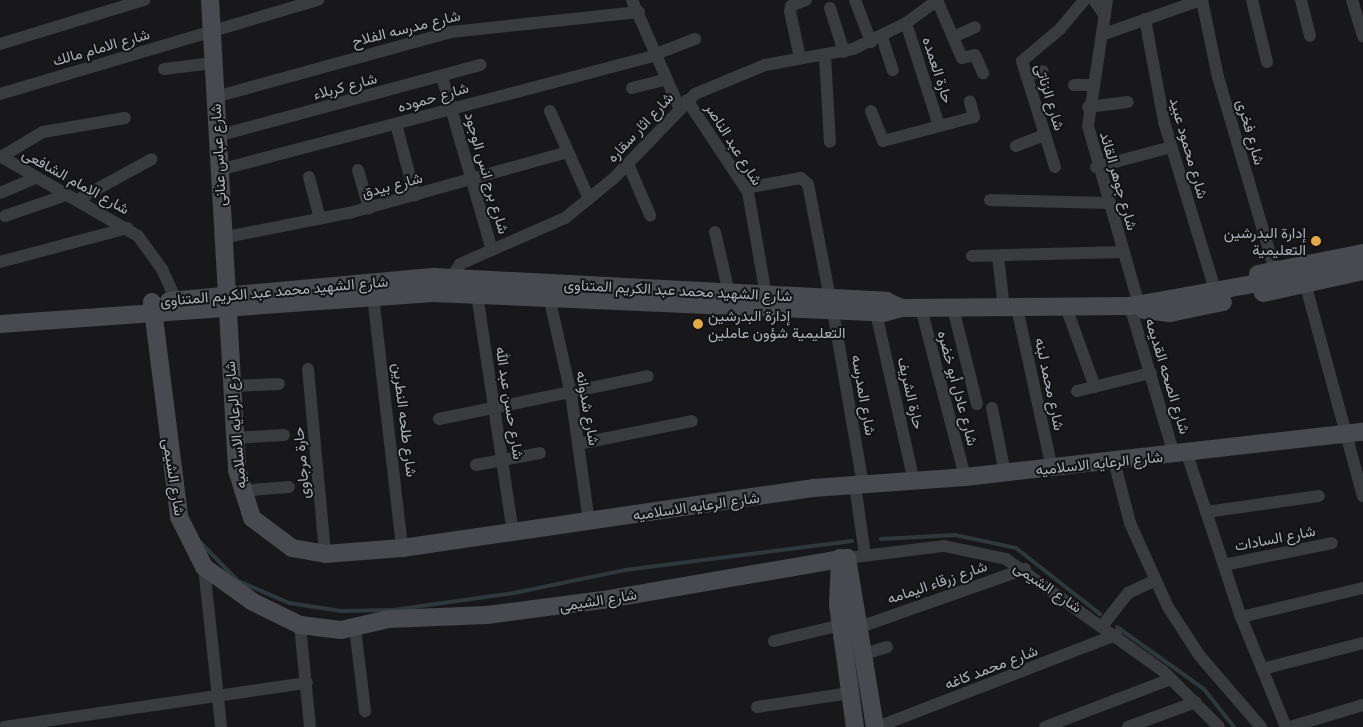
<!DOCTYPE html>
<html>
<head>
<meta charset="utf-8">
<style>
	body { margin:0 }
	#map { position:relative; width:1363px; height:727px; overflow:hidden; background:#18181a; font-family:"IBM Plex Sans",Vazirmatn,sans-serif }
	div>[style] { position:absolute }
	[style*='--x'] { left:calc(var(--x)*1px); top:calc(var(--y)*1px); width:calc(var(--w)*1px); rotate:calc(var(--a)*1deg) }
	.stream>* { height:4px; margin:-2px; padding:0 2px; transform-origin:2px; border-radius:2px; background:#2f383d }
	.street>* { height:12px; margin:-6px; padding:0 6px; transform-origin:6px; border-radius:6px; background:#3a3b3f }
	.secondary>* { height:18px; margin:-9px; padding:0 9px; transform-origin:9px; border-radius:9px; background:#484a4f }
	.secondary-bridge>* { height:18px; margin:-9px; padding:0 9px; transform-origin:9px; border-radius:9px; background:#484a4f }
	.dots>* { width:14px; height:14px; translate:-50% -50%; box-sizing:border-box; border:2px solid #131315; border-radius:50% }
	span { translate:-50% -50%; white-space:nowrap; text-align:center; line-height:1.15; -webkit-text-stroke:4px #131315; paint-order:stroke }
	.street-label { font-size:15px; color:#acb0b9 }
	.poi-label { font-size:15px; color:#acb0b9 }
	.right { translate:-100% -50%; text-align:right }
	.left { translate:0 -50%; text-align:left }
</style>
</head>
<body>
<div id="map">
	<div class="stream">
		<div style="--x:881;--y:539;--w:74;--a:-3.1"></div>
		<div style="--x:955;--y:535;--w:62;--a:12"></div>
		<div style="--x:1016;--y:548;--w:107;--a:38.2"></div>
		<div style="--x:200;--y:542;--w:54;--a:45.7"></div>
		<div style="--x:238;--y:581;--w:56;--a:23.3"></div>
		<div style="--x:289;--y:603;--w:53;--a:8.7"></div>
		<div style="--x:341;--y:611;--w:52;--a:-1.1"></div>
		<div style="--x:393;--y:610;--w:122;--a:-8"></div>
		<div style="--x:514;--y:593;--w:113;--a:-11.7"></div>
		<div style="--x:625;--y:570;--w:229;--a:-7.3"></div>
		<div style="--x:1117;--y:627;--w:107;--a:35.5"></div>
		<div style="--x:1204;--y:689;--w:48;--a:51.7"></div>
	</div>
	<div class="street">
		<div style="--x:632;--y:0;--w:117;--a:66.3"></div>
		<div style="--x:855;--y:0;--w:45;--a:69.1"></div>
		<div style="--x:937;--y:0;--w:63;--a:66.7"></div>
		<div style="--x:962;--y:58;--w:13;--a:-13"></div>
		<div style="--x:975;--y:55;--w:20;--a:66"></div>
		<div style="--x:1094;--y:0;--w:19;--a:55"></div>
		<div style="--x:1107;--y:0;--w:127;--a:98.6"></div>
		<div style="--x:1088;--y:126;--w:176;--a:74.1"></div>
		<div style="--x:1202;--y:0;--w:79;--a:78.3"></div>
		<div style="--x:1218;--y:77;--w:202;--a:73.6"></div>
		<div style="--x:1252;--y:0;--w:64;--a:76.4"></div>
		<div style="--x:1301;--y:0;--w:37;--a:76"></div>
		<div style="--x:1352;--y:0;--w:38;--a:73"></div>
		<div style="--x:830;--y:8;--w:46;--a:72.3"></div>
		<div style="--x:1145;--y:19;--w:105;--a:79.5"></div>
		<div style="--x:1164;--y:122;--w:168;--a:73.1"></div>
		<div style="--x:906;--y:23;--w:108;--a:72.2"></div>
		<div style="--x:1104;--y:34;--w:103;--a:-19.3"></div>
		<div style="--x:882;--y:37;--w:35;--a:72"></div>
		<div style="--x:953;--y:37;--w:24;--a:-24"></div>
		<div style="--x:0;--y:44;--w:151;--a:-17"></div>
		<div style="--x:656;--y:54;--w:42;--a:-21"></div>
		<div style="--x:825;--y:56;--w:86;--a:86.7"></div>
		<div style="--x:800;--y:58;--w:48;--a:-102"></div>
		<div style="--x:790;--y:11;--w:5;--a:-79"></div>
		<div style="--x:791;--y:6;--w:16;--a:-22"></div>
		<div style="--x:164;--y:69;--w:49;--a:-7"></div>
		<div style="--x:1026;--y:75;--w:17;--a:-13"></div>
		<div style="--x:442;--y:77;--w:180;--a:73.9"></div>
		<div style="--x:1074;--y:85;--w:19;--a:0"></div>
		<div style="--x:632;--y:88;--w:36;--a:-14"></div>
		<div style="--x:0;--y:94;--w:332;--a:-16.5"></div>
		<div style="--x:215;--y:97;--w:245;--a:-15.4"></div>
		<div style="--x:451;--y:32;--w:189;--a:-6.1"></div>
		<div style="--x:687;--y:100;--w:110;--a:56.5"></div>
		<div style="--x:748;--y:192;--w:105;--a:80.1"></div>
		<div style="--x:1088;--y:107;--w:40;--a:-7.1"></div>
		<div style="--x:550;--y:111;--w:96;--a:66.1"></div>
		<div style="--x:871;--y:111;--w:32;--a:68"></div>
		<div style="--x:883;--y:141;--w:94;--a:-14.8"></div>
		<div style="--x:974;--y:117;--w:16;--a:-105"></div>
		<div style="--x:396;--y:124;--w:74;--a:75.2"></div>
		<div style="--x:217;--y:136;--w:273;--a:-15.1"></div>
		<div style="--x:1016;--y:146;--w:31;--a:-21"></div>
		<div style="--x:0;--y:156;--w:160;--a:30.1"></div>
		<div style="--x:138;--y:236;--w:41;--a:54"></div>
		<div style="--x:162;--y:269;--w:42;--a:65.9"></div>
		<div style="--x:1;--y:157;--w:49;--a:-30.8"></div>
		<div style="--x:43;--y:132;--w:83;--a:-9.7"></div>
		<div style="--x:628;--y:164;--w:56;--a:66.7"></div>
		<div style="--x:1055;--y:167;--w:111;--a:-107.3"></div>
		<div style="--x:1022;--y:61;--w:50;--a:-40.1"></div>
		<div style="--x:1060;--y:29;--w:38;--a:-50"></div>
		<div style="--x:1096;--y:167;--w:78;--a:-14.9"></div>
		<div style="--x:219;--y:170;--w:453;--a:-14.7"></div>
		<div style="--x:358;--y:170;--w:40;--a:74"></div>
		<div style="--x:309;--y:177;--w:43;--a:75.3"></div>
		<div style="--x:745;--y:188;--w:57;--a:-10.1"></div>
		<div style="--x:801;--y:178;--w:9;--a:41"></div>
		<div style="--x:808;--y:184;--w:116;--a:79.1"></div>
		<div style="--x:0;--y:193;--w:38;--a:-23"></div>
		<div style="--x:77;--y:200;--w:85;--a:-28.7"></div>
		<div style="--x:990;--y:200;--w:118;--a:1.5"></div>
		<div style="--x:5;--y:216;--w:65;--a:-19"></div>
		<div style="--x:715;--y:232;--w:63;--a:77.1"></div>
		<div style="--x:221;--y:238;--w:130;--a:-11.1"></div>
		<div style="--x:349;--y:213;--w:227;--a:-15.6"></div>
		<div style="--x:972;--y:256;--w:151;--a:-1.5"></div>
		<div style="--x:998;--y:256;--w:44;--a:83.5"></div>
		<div style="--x:0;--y:262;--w:132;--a:-14.9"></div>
		<div style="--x:1305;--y:283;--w:221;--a:74.8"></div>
		<div style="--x:448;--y:284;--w:23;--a:-59"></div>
		<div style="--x:460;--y:264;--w:115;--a:-23.7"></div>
		<div style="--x:565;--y:218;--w:63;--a:-39.2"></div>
		<div style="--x:614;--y:178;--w:117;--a:-46"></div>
		<div style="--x:695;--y:94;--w:76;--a:-22.5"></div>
		<div style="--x:765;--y:65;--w:89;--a:-10.3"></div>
		<div style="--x:853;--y:49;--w:59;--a:-26.1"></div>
		<div style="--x:906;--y:23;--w:39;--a:-36"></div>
		<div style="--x:476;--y:288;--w:248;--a:81.4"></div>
		<div style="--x:373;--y:296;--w:254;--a:83.4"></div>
		<div style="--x:550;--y:301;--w:95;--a:77.3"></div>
		<div style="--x:571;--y:394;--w:129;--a:82"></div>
		<div style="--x:1130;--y:306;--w:155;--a:73.5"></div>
		<div style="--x:1066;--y:307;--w:85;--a:70.1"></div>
		<div style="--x:921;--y:308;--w:175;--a:75.4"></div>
		<div style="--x:953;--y:308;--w:99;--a:76"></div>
		<div style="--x:1017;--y:308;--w:164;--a:77.7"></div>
		<div style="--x:833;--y:311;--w:176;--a:80.2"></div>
		<div style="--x:876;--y:313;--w:172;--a:77.3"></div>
		<div style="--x:308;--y:369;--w:186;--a:84.7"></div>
		<div style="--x:230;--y:386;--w:49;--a:-2.3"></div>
		<div style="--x:1077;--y:391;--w:76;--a:-13.7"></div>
		<div style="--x:992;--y:408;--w:66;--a:78.7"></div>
		<div style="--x:439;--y:419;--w:213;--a:-11.6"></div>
		<div style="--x:233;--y:438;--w:51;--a:-3.4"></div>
		<div style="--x:578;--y:444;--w:116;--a:-11.4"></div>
		<div style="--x:1187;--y:454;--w:172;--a:71.7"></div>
		<div style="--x:1241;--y:617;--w:119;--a:67.8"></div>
		<div style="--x:1114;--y:461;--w:64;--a:75.5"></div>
		<div style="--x:1130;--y:523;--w:92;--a:65.7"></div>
		<div style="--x:1168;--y:607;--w:57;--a:57.1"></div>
		<div style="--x:1199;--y:655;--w:95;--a:49.3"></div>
		<div style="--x:476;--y:465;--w:65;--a:-10.6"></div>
		<div style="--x:855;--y:485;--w:71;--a:81.9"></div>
		<div style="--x:240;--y:491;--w:49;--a:-4.7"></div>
		<div style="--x:1206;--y:512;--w:114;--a:-8.1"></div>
		<div style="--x:847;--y:558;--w:98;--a:-7.1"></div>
		<div style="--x:944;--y:546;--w:63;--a:11.8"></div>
		<div style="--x:1006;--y:559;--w:193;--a:35.5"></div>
		<div style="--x:1163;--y:671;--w:79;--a:45"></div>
		<div style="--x:1224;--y:565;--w:110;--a:-11.5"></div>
		<div style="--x:204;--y:567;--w:161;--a:83.9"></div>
		<div style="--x:1241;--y:617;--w:125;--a:-13.4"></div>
		<div style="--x:300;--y:625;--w:102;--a:84.4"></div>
		<div style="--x:1103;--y:625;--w:41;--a:-52"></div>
		<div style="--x:1128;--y:593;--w:29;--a:-25"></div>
		<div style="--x:860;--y:627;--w:175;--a:-19.4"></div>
		<div style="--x:355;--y:628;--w:84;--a:83.1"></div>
		<div style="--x:774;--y:641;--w:69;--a:-13.4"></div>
		<div style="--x:864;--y:654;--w:24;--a:-17"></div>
		<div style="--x:1262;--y:669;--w:104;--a:-14.4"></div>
		<div style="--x:757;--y:707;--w:94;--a:-8.6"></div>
		<div style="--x:4;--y:727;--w:306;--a:-8.3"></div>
		<div style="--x:877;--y:727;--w:256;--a:-21.1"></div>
		<div style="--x:1045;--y:727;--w:135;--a:-20.9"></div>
		<div style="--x:1128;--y:727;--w:72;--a:-20.2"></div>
		<div style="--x:1290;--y:727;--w:76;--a:-16.8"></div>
	</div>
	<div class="secondary">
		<div style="--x:210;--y:0;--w:471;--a:86.7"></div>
		<div style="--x:237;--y:470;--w:50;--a:72.6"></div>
		<div style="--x:252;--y:518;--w:50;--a:36.9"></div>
		<div style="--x:292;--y:548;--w:34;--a:10"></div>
		<div style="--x:325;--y:554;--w:77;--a:-4.5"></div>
		<div style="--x:402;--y:548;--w:415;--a:-8.3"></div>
		<div style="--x:813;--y:488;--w:152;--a:-4.1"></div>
		<div style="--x:965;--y:477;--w:401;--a:-6.5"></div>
		<div style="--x:1258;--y:274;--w:107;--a:-11.3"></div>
		<div style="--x:1263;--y:293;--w:102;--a:-12.4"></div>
		<div style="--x:169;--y:301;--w:267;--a:-5.2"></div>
		<div style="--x:435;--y:277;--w:452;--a:3"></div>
		<div style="--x:886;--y:301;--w:17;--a:24"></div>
		<div style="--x:152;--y:302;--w:217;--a:82.8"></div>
		<div style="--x:179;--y:517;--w:56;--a:63.4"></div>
		<div style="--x:204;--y:567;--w:60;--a:35.5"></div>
		<div style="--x:253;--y:602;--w:52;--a:26.1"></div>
		<div style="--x:300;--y:625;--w:41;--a:7"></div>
		<div style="--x:341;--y:630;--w:49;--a:-12.9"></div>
		<div style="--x:389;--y:619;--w:98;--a:-2.3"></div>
		<div style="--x:487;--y:615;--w:117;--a:-7.4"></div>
		<div style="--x:603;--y:600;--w:248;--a:-9.8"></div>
		<div style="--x:847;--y:558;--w:171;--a:80.6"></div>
		<div style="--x:1144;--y:310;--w:26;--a:7"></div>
		<div style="--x:1170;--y:313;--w:54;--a:-11.7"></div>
		<div style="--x:0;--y:324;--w:434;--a:-4.1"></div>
		<div style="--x:433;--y:293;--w:450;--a:2.5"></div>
		<div style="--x:883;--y:313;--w:20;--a:-15"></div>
		<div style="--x:902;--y:308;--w:228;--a:-0.5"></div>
		<div style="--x:1130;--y:306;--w:148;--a:-10.1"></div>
		<div style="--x:840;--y:558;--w:47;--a:92.4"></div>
		<div style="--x:838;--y:605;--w:123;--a:82.1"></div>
	</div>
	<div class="secondary-bridge">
		<div style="--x:1276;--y:280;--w:89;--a:-11.7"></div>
	</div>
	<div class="dots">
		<div style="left:1316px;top:241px;background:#e3a848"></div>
		<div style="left:698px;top:324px;background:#e3a848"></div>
	</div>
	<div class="street-label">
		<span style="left:406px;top:28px;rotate:-14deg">شارع مدرسه الفلاح</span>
		<span style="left:101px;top:47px;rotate:-16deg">شارع الامام مالك</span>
		<span style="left:938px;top:70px;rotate:72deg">حارة العمده</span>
		<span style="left:345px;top:86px;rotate:-15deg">شارع كربلاء</span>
		<span style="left:433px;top:97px;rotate:-16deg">شارع حموده</span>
		<span style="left:1050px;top:97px;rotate:73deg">شارع الزناتى</span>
		<span style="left:640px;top:127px;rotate:-47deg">شارع اثار سقاره</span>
		<span style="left:1251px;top:132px;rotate:74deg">شارع فخرى</span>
		<span style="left:734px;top:144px;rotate:58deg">شارع عبد الناصر</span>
		<span style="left:1189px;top:148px;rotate:74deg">شارع محمود عبيد</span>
		<span style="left:218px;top:155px;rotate:-93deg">شارع عباس عنانى</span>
		<span style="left:487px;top:173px;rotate:74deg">شارع برج انس الوجود</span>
		<span style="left:76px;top:181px;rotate:29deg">شارع الامام الشافعى</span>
		<span style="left:1119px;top:181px;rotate:74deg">شارع جوهر القائد</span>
		<span style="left:392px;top:185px;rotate:-15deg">شارع بيدق</span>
		<span style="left:678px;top:290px;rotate:3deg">شارع الشهيد محمد عبد الكريم المتناوى</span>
		<span style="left:274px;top:291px;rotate:-5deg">شارع الشهيد محمد عبد الكريم المتناوى</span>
		<span style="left:1168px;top:376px;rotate:73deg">شارع الصحه القديمه</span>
		<span style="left:1050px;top:384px;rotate:78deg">شارع محمد لبنه</span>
		<span style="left:958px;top:388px;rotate:75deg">شارع عادل أبو خضره</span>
		<span style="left:911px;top:393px;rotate:77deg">حارة الشريف</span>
		<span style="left:864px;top:395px;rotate:80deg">شارع المدرسه</span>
		<span style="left:510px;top:403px;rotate:81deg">شارع حسن عبد الله</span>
		<span style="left:588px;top:408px;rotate:80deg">شارع شدوانه</span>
		<span style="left:405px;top:420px;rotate:83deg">شارع طلحه النطرين</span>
		<span style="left:235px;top:425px;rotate:-95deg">شارع الرعايه الاسلاميه</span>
		<span style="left:301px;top:463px;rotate:-95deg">حارة مرجاوى</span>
		<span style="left:1099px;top:463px;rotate:-6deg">شارع الرعايه الاسلاميه</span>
		<span style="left:174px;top:477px;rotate:81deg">شارع الشيمى</span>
		<span style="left:696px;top:506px;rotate:-8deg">شارع الرعايه الاسلاميه</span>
		<span style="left:1275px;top:538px;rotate:-11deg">شارع السادات</span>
		<span style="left:937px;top:582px;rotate:-19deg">شارع زرقاء اليمامه</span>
		<span style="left:1048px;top:587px;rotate:34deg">شارع الشيمى</span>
		<span style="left:598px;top:600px;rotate:-9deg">شارع الشيمى</span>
		<span style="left:991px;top:667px;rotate:-21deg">شارع محمد كاغه</span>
	</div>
	<div class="poi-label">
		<span class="right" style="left:1306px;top:241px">إدارة البدرشين<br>التعليمية</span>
		<span class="left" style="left:708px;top:324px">إدارة البدرشين<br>التعليمية شؤون عاملين</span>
	</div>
</div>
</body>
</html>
